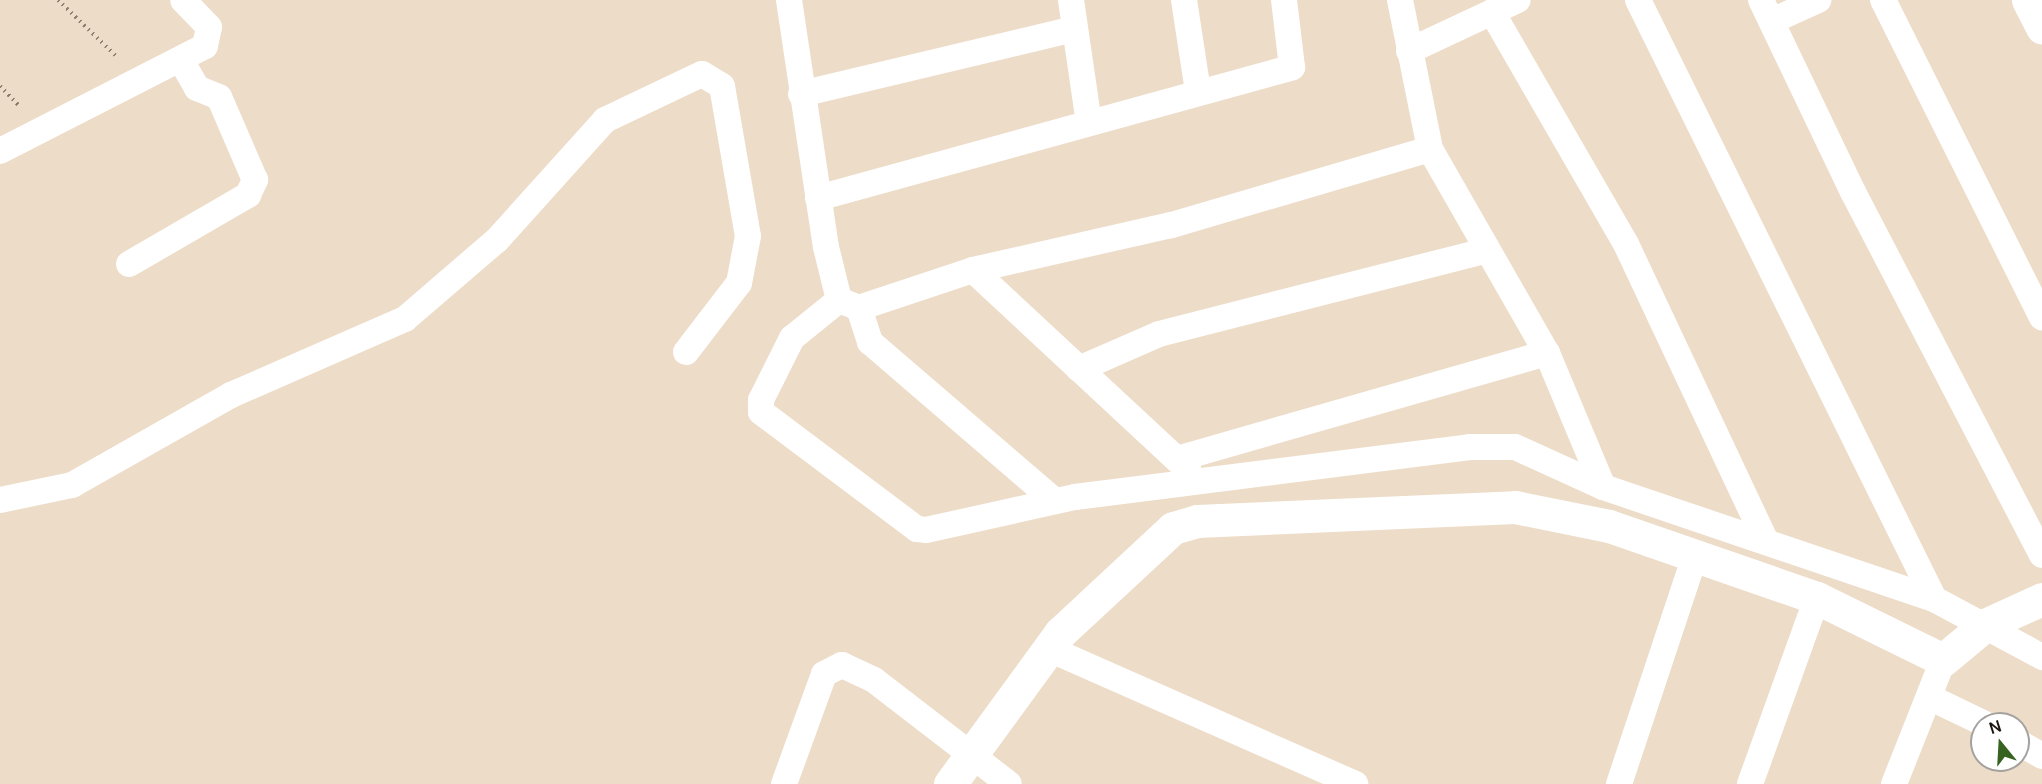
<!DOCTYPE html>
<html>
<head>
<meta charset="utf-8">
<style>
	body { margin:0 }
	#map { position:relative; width:2042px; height:784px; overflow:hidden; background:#eddcc7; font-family:Manrope,sans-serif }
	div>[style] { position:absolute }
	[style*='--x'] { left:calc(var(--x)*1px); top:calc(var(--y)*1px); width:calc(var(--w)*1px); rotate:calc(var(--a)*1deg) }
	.path>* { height:4px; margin-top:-2px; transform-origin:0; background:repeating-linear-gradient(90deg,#8c7f71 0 1.5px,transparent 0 6px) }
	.street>* { height:26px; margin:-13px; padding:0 13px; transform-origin:13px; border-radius:13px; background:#fff }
	.secondary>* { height:33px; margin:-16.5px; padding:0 16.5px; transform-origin:16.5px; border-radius:16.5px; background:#fff }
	span { translate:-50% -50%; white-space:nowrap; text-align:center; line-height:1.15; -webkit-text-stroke:6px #fff; paint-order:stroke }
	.north { position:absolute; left:1970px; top:712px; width:60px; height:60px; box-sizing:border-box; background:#fff; border:2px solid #a4a19f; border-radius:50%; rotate:342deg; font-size:16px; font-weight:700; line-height:24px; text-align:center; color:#1c150e }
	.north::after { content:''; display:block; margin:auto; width:21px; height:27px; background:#376320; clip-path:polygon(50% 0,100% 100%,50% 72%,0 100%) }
</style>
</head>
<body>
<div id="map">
	<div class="path">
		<div style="--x:58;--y:0;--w:83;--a:44"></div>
		<div style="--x:0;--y:86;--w:29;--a:46"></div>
	</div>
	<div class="street">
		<div style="--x:789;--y:0;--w:250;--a:81.5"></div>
		<div style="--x:826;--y:247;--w:55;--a:76.2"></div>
		<div style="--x:1071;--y:0;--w:124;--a:81.7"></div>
		<div style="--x:1184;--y:0;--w:93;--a:81.3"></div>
		<div style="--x:1400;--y:0;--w:152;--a:78.6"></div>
		<div style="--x:1430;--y:149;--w:235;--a:60.2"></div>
		<div style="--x:1547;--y:353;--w:145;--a:67.3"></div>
		<div style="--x:1638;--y:0;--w:668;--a:63.7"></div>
		<div style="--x:1761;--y:0;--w:213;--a:64.4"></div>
		<div style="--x:1853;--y:192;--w:409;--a:62.5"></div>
		<div style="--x:1883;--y:0;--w:355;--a:63.4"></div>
		<div style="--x:1492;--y:12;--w:268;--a:60"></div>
		<div style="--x:1626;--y:244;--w:327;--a:64.8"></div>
		<div style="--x:1772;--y:21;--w:51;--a:-24.5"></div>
		<div style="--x:1409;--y:51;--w:120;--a:-25.1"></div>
		<div style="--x:801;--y:94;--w:281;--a:-13.4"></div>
		<div style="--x:1430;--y:149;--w:270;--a:163.6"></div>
		<div style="--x:1171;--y:225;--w:203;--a:167.2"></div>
		<div style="--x:973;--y:270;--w:120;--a:161.6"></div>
		<div style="--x:859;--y:308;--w:22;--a:-158"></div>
		<div style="--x:839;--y:300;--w:60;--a:141"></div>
		<div style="--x:792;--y:338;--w:69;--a:116.6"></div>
		<div style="--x:761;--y:400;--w:12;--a:90"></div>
		<div style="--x:761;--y:412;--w:195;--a:36.9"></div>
		<div style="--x:917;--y:529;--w:9;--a:6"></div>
		<div style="--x:926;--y:530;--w:153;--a:-12.5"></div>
		<div style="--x:1075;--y:497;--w:398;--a:-7.2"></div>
		<div style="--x:1470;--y:447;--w:45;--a:0"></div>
		<div style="--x:1515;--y:447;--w:97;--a:24.4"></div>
		<div style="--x:1603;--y:487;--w:349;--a:18.7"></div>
		<div style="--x:1934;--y:599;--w:123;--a:28.2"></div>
		<div style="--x:0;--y:151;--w:230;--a:-27.1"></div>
		<div style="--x:205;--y:46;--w:19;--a:-78"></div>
		<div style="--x:209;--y:27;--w:37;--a:-134"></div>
		<div style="--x:818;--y:198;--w:492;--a:-15.4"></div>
		<div style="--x:1292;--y:67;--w:67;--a:-96.8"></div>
		<div style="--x:129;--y:264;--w:138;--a:-30.1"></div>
		<div style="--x:248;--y:195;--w:17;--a:-65"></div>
		<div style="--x:255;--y:180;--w:90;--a:-113.4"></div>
		<div style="--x:219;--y:97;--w:24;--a:-158"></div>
		<div style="--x:197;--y:88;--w:32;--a:-120"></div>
		<div style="--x:973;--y:270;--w:294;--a:42.9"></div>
		<div style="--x:859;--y:308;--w:36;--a:72"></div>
		<div style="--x:870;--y:342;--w:244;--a:40.7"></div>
		<div style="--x:1079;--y:369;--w:87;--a:-23.6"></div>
		<div style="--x:1159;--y:334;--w:335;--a:-14.3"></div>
		<div style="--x:1177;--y:459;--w:385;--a:-16"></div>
		<div style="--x:0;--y:500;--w:74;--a:-11.8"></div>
		<div style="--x:72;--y:485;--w:183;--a:-29.5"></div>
		<div style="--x:231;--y:395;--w:190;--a:-23.6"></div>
		<div style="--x:405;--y:319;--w:121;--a:-40.7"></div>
		<div style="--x:497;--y:240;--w:161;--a:-48"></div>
		<div style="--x:605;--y:120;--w:107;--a:-25.4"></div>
		<div style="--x:702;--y:74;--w:23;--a:31"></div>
		<div style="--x:722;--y:86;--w:152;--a:80.2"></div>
		<div style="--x:748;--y:236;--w:48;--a:100.8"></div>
		<div style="--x:739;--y:283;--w:87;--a:127.5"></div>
		<div style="--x:1047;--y:648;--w:337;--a:23.8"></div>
		<div style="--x:1929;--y:697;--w:62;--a:25.7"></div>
		<div style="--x:2018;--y:742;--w:28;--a:30"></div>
		<div style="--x:784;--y:784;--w:117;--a:-70"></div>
		<div style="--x:824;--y:674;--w:20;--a:-27"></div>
		<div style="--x:842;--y:665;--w:35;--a:25"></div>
		<div style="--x:874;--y:680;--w:170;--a:37.6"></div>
		<div style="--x:1619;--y:784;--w:240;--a:-71.6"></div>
		<div style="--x:1750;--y:784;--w:198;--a:-70.2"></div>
		<div style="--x:1894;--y:784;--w:133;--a:-68.4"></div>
	</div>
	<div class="secondary">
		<div style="--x:2028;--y:0;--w:31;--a:63"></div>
		<div style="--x:950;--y:784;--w:187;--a:-53.9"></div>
		<div style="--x:1060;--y:633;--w:154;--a:-42.9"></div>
		<div style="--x:1173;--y:528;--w:25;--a:-16"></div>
		<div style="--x:1197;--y:521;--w:318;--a:-2.5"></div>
		<div style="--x:1515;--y:507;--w:96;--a:11.4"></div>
		<div style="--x:1609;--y:526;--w:220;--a:19.1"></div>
		<div style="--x:1817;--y:598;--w:140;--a:26.2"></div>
		<div style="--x:1943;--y:660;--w:55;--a:-39.8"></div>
		<div style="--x:1985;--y:625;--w:63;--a:-24.5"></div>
	</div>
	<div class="north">N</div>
</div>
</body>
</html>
